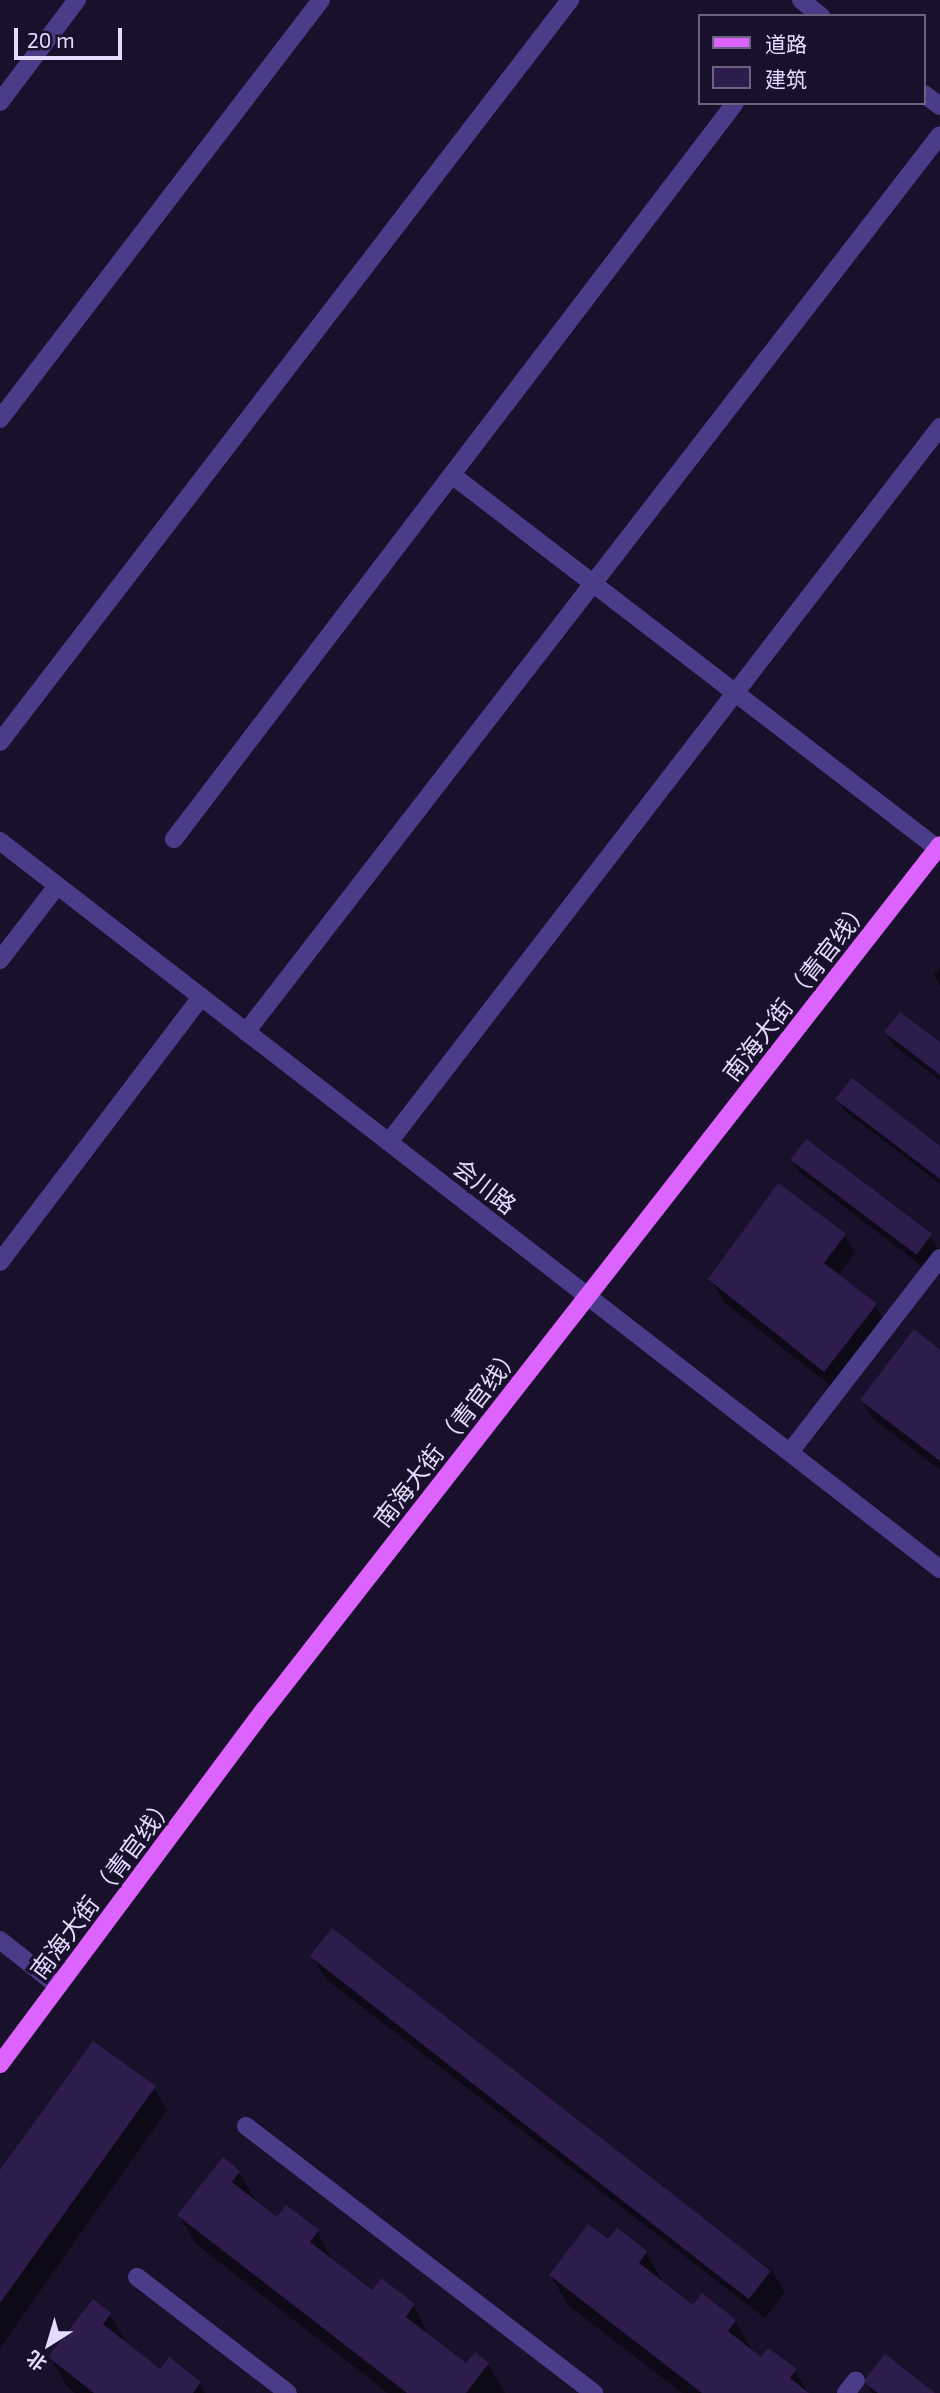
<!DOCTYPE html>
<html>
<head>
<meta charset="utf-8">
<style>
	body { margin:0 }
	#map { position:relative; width:940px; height:2393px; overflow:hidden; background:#19112b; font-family:"Exo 2","Noto Sans SC",sans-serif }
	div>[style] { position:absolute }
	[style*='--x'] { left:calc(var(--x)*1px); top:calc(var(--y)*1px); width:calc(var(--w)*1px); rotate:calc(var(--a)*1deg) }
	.shadow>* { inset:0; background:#0007 }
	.building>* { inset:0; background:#2e1d4c; transform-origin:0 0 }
	.minor>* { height:18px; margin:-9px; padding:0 9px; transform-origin:9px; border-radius:9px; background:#4b3c8a }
	.major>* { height:18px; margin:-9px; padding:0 9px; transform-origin:9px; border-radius:9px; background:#dc63fe }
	span { translate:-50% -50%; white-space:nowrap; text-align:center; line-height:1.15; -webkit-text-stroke:7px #19112b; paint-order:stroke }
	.street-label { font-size:24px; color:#e5dbff }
	.legend { position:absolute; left:698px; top:14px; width:228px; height:91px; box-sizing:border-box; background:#19112b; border:2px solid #6b6280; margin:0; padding:9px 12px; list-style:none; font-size:21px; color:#e5dbff }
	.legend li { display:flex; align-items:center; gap:14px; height:35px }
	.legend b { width:35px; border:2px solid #6b6280 }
	.north { position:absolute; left:14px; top:2309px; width:70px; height:70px; -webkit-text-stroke:5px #19112b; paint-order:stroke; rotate:217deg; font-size:19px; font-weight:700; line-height:28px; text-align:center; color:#e5dbff }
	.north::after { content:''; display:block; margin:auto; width:24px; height:32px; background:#e5dbff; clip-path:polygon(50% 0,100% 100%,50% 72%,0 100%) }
	.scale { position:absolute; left:14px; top:28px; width:108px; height:32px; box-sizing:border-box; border:4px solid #e5dbff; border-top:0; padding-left:9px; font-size:21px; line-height:24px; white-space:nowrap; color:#e5dbff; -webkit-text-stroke:5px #19112b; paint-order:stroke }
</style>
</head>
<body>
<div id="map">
	<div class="shadow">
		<div style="clip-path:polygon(940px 967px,940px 986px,934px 975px)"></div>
		<div style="clip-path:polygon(886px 1032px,940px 1044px,940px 1080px,893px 1045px)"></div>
		<div style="clip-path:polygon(838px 1099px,940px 1148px,940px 1184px,845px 1111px)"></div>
		<div style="clip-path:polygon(792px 1160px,930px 1236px,938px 1249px,923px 1267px,799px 1172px)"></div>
		<div style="clip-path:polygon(844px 1235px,855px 1253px,837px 1276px,875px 1305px,886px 1323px,835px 1389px,725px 1303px,710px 1279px)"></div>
		<div style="clip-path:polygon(940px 1352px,940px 1470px,872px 1418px,862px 1400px)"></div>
		<div style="clip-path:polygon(313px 1957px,771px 2269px,785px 2292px,765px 2318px,326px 1979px)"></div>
		<div style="clip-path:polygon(154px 2088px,167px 2110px,0 2348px,0 2177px)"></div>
		<div style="clip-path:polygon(239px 2172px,256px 2201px,278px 2219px,317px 2231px,333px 2262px,372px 2292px,382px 2280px,414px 2305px,429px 2337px,467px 2366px,488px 2364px,505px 2393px,388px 2393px,196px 2244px,179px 2215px)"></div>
		<div style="clip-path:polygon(609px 2242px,646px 2252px,663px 2282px,693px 2307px,735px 2321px,752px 2350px,762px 2359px,795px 2370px,808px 2393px,682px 2393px,568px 2305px,551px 2276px)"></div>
		<div style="clip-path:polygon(110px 2315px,127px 2344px,160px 2371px,200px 2383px,205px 2393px,75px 2393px,67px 2386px,50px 2357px)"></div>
		<div style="clip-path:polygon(865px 2382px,933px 2393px,872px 2393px)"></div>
	</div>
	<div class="building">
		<div style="clip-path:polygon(900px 1012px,940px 1042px,940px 1075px,884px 1032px)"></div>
		<div style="clip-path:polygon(852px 1078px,940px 1146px,940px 1179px,835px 1099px)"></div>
		<div style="left:806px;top:1139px;width:158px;height:26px;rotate:37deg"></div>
		<div style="clip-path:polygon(778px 1183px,846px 1234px,824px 1263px,877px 1304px,824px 1372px,708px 1279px)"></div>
		<div style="clip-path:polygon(914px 1329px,940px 1350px,940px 1461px,860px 1400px)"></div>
		<div style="left:332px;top:1928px;width:557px;height:36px;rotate:38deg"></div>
		<div style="clip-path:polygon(93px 2041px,156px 2086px,0 2303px,0 2170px)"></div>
		<div style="clip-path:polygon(223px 2157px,240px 2171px,232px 2182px,277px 2217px,286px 2205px,319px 2230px,310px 2242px,372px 2290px,381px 2278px,415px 2304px,406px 2317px,466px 2363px,475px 2352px,489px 2363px,466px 2393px,407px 2393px,177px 2215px)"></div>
		<div style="clip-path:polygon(588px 2224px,608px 2239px,617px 2228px,647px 2251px,639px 2263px,693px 2305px,702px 2293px,736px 2320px,728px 2331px,761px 2357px,768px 2348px,797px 2369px,790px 2378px,809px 2393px,702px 2393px,549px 2275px)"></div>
		<div style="clip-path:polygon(93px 2299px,111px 2313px,103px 2324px,160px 2369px,169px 2357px,201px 2382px,193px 2393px,94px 2393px,48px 2357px)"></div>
		<div style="clip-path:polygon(885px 2354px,935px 2393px,878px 2393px,863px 2382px)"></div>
	</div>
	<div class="minor">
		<div style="--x:801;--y:0;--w:26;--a:39"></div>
		<div style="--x:924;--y:94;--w:20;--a:37"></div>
		<div style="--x:0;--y:102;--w:128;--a:-53"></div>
		<div style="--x:0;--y:419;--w:528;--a:-52.54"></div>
		<div style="--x:452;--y:475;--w:612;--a:37.56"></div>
		<div style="--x:0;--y:742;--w:936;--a:-52.47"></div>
		<div style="--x:174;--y:839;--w:925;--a:-52.68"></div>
		<div style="--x:0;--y:841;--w:1189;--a:37.76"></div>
		<div style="--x:0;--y:960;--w:93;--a:-52.4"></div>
		<div style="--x:246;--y:1032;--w:1134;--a:-52.27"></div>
		<div style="--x:389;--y:1142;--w:903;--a:-52.38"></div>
		<div style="--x:0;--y:1262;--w:333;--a:-52.8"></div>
		<div style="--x:790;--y:1452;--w:245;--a:-52.3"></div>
		<div style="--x:0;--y:1940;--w:74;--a:38.4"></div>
		<div style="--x:246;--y:2126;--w:439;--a:37.5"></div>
		<div style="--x:137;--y:2277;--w:190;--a:37.5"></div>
		<div style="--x:846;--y:2393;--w:16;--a:-52"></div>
	</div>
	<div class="major">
		<div style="--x:0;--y:2064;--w:443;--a:-53.3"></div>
		<div style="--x:265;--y:1709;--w:1096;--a:-52"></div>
	</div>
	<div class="street-label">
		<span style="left:796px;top:990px;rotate:-52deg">南海大街 （青官线）</span>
		<span style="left:485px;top:1186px;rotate:38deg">会川路</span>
		<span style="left:447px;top:1436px;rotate:-52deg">南海大街 （青官线）</span>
		<span style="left:102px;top:1887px;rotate:-53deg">南海大街 （青官线）</span>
	</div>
	<ul class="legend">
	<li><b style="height:9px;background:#dc63fe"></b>道路</li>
	<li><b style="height:19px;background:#2e1d4c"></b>建筑</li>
	</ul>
	<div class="north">北</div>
	<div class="scale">20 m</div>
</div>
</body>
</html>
